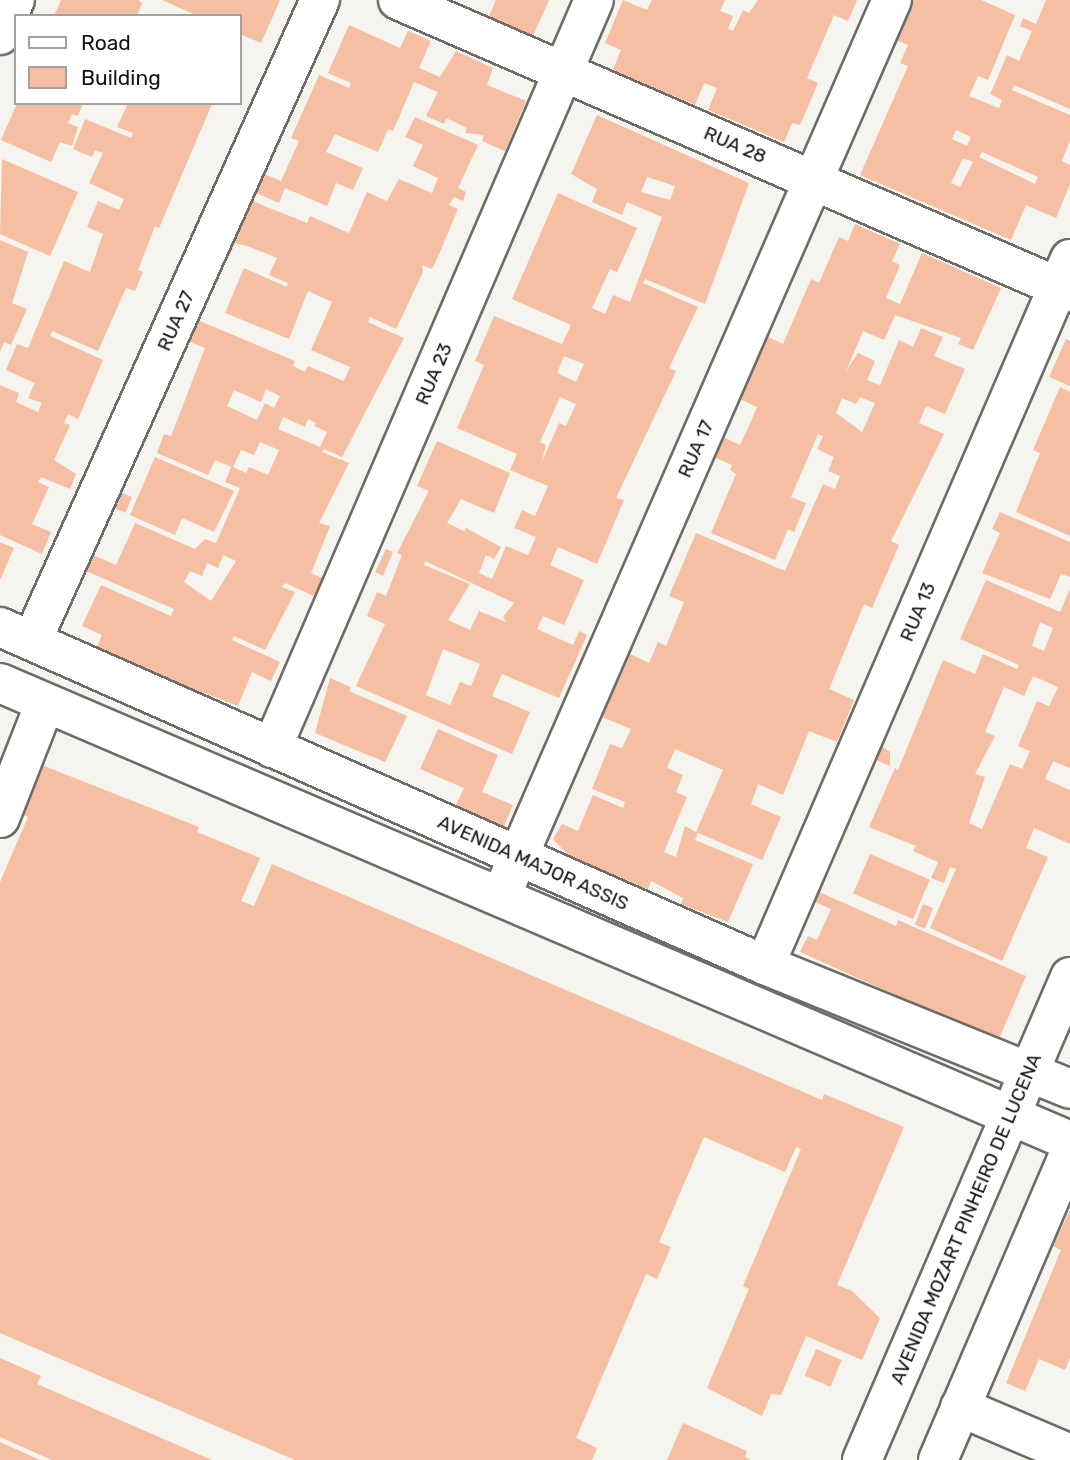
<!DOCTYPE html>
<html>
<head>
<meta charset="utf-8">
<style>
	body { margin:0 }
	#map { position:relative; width:1070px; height:1460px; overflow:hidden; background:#f6f4ee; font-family:Rubik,sans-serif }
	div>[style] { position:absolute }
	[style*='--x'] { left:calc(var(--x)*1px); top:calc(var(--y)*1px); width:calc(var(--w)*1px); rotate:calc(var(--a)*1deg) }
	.building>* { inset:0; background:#f6bea3; transform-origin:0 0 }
	.roads { filter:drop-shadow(2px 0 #6d6c67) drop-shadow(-2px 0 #6d6c67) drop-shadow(0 2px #6d6c67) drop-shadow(0 -2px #6d6c67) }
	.minor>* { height:38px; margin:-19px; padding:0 19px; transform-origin:19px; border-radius:19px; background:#fff }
	.major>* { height:38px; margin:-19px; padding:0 19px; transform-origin:19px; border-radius:19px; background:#fff }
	span { translate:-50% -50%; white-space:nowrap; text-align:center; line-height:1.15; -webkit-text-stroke:7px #fff; paint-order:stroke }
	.street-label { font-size:19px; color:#141312 }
	.legend { position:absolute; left:14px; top:14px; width:228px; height:91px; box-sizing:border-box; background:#fff; border:2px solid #a1a1a0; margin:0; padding:9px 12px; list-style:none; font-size:21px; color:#141312 }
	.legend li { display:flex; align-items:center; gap:14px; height:35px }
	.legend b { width:35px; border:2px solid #a1a1a0 }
</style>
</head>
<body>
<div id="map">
	<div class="building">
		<div style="clip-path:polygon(61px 0,138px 0,142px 3px,137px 16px,54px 16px)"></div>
		<div style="clip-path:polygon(162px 0,280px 0,261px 43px,240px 34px,240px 16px,198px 16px)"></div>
		<div style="clip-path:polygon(496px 0,549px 0,532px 38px,488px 18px)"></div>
		<div style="clip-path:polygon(623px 0,647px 10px,652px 0,725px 0,720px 11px,733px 16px,728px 29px,733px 31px,743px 10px,749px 13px,758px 0,857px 0,848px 21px,834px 15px,807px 78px,818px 83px,800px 125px,792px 123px,784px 142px,708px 110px,717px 88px,704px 83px,695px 105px,613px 70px,621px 50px,605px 43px)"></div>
		<div style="clip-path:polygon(evenodd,911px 0,981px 0,1015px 15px,988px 80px,978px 76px,969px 96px,999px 108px,1002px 100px,990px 94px,995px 83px,1007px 55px,1019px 61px,1032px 31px,1020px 26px,1023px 18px,1036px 24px,1046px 0,1070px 0,1070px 109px,1014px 85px,1012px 90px,1070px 115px,1070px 140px,1062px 161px,1070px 165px,1070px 184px,1056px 218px,1026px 205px,1011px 240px,860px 175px,908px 66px,900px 63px,908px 45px,894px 39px,911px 0,956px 130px,971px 137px,967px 146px,952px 139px,956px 130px,911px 0,982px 152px,1038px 177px,1035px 184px,979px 157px,982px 152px,911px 0,963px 158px,973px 162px,960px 187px,951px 183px,963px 158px)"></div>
		<div style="clip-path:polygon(evenodd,349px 25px,400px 48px,408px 31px,431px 41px,419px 68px,440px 77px,456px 51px,493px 68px,487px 85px,526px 101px,505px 151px,482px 141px,484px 135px,465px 133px,467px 128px,446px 118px,444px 124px,426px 116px,438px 92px,414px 82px,393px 131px,388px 129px,378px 152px,335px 134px,326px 152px,363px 168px,353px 190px,336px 183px,327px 206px,285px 188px,279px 203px,252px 191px,249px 199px,267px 207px,307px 223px,310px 216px,349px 233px,367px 192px,387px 201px,399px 179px,432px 193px,438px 178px,413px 166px,423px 145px,405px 137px,415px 117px,478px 145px,458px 188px,466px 192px,463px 201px,454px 197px,449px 205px,458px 209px,440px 252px,432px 269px,422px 265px,423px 272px,396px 329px,370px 317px,368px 322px,404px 338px,342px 457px,324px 449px,322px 452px,349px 463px,319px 523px,330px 526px,311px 573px,322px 578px,314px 596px,285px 583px,282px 587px,295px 592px,265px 650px,234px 636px,232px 640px,280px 662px,271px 681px,252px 672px,238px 706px,202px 692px,199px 696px,95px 652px,102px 635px,82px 626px,101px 585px,171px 616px,174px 609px,86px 571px,93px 555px,116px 565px,135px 523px,195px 549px,205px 539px,216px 543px,240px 488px,225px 482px,231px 467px,215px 460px,208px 475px,157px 453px,164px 434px,171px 436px,205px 348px,185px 340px,195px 319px,295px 361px,293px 366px,305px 372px,308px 366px,344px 381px,350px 367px,311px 350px,332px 302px,308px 291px,289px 339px,225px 313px,244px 268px,287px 287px,288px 283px,269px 275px,277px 258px,250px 247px,235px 243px,229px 257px,222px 255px,257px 171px,281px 181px,299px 141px,291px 138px,319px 75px,349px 88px,351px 83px,328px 73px,349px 25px,266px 389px,280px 396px,274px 408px,265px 403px,257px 420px,227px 406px,234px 390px,261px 402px,266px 389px,349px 25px,283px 417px,305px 427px,308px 419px,316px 423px,314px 426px,327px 432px,320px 447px,278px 429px,283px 417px,349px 25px,260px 442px,279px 450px,268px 475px,249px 467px,246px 473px,233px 467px,241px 450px,254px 455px,260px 442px,349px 25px,223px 555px,236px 561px,211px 601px,184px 582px,190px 571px,202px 576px,207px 563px,218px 568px,223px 555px)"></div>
		<div style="clip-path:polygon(17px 103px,83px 103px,78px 116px,72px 114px,68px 123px,78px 127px,72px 146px,60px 142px,51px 162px,1px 140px)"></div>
		<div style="clip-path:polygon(128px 103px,212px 104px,159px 228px,155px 226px,138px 270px,143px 272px,135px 291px,126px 288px,98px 351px,52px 331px,50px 336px,103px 360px,78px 419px,68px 414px,64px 423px,70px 425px,54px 460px,76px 474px,70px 489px,41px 477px,38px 482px,49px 487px,32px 524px,51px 532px,42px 554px,0 535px,0 385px,19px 393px,16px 402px,38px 412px,42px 403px,28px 398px,35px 383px,6px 370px,17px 344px,28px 348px,64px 261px,90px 272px,103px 234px,87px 227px,98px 201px,119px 210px,124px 199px,89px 183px,103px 153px,95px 150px,92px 157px,73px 149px,85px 119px,131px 138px,133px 133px,117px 127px)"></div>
		<div style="clip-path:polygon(evenodd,597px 115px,749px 183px,705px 304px,645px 279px,643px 283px,698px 307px,669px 368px,676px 371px,616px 498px,624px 500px,597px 564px,558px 547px,550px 565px,584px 580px,564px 625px,543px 616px,537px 629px,573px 645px,579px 631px,587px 635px,559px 698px,502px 674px,492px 696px,530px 712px,512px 754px,356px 686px,385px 624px,367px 616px,377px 592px,386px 596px,402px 555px,397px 553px,429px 491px,417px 486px,437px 441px,510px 473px,494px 513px,461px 499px,447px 523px,464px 531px,466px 528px,501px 547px,494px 559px,486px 555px,479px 573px,492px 579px,506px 546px,528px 555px,536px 537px,514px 528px,522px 510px,535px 516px,548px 486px,510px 470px,517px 454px,457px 428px,484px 365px,475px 361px,494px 316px,562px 344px,571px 325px,512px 299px,558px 193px,637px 228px,617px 272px,610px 269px,592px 308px,605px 314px,613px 295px,630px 302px,662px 217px,627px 202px,622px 215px,592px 202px,597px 189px,571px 174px,597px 115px,647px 177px,675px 186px,670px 200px,641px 192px,647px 177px,597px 115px,564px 356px,584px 364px,576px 382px,557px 373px,564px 356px,597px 115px,560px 397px,576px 404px,566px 426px,559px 423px,541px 464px,546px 445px,540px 442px,560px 397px,597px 115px,425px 561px,514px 603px,503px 617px,506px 622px,479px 611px,470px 630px,448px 620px,470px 584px,424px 565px,425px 561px,597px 115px,443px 649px,480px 664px,471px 686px,460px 682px,450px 705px,426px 695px,443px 649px)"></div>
		<div style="clip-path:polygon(2px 159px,78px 192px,50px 256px,0 234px)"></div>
		<div style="clip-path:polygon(evenodd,855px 224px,900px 244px,892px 261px,900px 265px,886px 298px,900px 304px,922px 253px,1001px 288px,973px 350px,958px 344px,961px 338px,895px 315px,884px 340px,863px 331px,846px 371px,858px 353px,875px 361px,867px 380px,880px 385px,899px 340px,913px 347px,921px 328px,943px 337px,934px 356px,965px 369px,945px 414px,926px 406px,919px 423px,944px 434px,891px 541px,899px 545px,872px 608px,864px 604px,829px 689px,854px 700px,837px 742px,809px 731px,783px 795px,758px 784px,751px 804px,781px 817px,762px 860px,698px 833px,695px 840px,753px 864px,728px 922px,681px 904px,683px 898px,651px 881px,648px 889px,568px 855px,553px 839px,562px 824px,578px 831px,593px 795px,623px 808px,625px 802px,592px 789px,610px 744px,622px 748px,631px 729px,602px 717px,630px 654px,649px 663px,658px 642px,666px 646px,684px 602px,669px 596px,696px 533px,785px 571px,823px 484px,835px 489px,840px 476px,828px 471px,834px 457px,817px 449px,823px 436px,818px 434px,791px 497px,806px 503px,794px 532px,788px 529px,775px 560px,711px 533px,736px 474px,730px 470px,732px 465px,714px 457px,723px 437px,740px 445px,748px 428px,757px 407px,740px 399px,766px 336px,783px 344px,811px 279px,819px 283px,839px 237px,848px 241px,855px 224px,860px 397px,875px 403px,862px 432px,836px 413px,842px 398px,856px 404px,860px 397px,855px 224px,675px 749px,723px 770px,696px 832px,685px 826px,676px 857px,664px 852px,687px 797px,676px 792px,683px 775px,667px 768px,675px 749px)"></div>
		<div style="clip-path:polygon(0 240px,28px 252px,12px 303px,27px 309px,11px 345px,4px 342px,0 352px)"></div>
		<div style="clip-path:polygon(1066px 339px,1070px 341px,1070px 386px,1049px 377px)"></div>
		<div style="clip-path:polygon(1060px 387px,1070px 392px,1070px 536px,1016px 512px,1040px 453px,1033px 450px)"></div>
		<div style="clip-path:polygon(155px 457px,234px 491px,214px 532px,182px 518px,175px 535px,130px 515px)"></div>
		<div style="left:120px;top:492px;width:13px;height:17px;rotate:23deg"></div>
		<div style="clip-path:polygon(1000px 512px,1070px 542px,1070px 577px,1061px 574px,1050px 599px,982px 573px,1000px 533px,992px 529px)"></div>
		<div style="clip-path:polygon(0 542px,14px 548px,0 580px)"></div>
		<div style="clip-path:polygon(386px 549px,393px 552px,383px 576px,375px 572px)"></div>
		<div style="clip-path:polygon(evenodd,986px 580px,1060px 612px,1070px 589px,1070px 768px,1053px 761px,1045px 779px,1070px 790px,1070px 844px,1034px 828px,1026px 848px,1048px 857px,1002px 961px,930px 928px,956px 869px,950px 867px,944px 883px,931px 878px,938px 862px,913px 851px,916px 846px,869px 827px,895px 768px,898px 770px,943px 660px,975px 674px,983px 654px,1017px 669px,1019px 665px,960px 639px,986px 580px,1040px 622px,1053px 628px,1044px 651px,1032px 646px,1040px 622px,986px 580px,1033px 676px,1058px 687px,1049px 706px,1037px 701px,1018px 746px,1030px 751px,1022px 769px,1010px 764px,982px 829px,969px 823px,985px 777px,975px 774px,995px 736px,985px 732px,1004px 687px,1024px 696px,1033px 676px)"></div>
		<div style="clip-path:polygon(330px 678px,351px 687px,349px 691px,407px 716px,385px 762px,315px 733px)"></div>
		<div style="clip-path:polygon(438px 729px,498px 755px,482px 792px,513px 805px,503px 828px,455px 807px,464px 788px,420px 769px)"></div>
		<div style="clip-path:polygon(880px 745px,890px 752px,890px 766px,874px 759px)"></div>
		<div style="clip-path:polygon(29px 760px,199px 827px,197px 832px,260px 858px,241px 901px,254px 906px,272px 864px,822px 1100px,824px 1094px,904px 1127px,837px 1285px,852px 1291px,880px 1318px,862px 1360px,806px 1336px,781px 1395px,771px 1394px,762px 1416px,707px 1388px,749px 1289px,743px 1286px,801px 1149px,796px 1147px,785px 1172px,704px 1137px,659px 1242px,671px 1247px,657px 1279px,646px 1274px,576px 1438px,597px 1448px,592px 1460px,295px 1460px,0 1333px,0 882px,28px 817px,9px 808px)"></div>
		<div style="left:870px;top:854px;width:65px;height:43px;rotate:23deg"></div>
		<div style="clip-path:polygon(817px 891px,896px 926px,898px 920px,1026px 976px,998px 1041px,800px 952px,808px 936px,817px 940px,831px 909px,813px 901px)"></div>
		<div style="left:923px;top:904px;width:11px;height:22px;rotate:22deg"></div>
		<div style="clip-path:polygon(1070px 1210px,1070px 1358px,1065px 1370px,1039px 1359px,1025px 1391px,1006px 1383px,1061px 1250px,1053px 1246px)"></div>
		<div style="left:816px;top:1349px;width:28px;height:29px;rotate:23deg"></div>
		<div style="clip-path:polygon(0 1358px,41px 1376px,37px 1384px,212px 1460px,52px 1460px,0 1437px)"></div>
		<div style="clip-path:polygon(683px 1423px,747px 1451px,745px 1457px,751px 1460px,667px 1460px)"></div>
		<div style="clip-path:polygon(0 1442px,40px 1460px,0 1460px)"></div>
	</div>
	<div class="roads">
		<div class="minor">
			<div style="--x:398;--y:0;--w:733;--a:23.49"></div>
			<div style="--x:0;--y:35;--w:38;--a:-67"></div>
			<div style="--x:0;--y:627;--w:836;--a:23.84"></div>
			<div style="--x:765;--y:965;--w:329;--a:22.1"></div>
			<div style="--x:32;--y:641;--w:703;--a:-65.81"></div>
			<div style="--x:0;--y:683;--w:1164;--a:23.17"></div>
			<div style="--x:272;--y:748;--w:814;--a:-66.71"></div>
			<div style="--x:0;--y:818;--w:123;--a:-68.6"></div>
			<div style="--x:508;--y:880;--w:960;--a:-66.43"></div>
			<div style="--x:765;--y:965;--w:769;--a:-66.64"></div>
			<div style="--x:960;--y:1407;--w:120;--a:23.1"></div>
		</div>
		<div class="major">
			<div style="--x:862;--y:1460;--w:526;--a:-66.7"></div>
			<div style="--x:938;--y:1460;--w:335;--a:-66.8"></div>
		</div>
	</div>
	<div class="street-label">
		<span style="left:735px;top:145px;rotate:23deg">RUA 28</span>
		<span style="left:176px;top:321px;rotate:-66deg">RUA 27</span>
		<span style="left:434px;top:374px;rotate:-67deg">RUA 23</span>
		<span style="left:696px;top:449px;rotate:-66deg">RUA 17</span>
		<span style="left:918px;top:612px;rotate:-67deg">RUA 13</span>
		<span style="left:533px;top:863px;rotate:24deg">AVENIDA MAJOR ASSIS</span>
		<span style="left:966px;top:1219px;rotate:-67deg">AVENIDA MOZART PINHEIRO DE LUCENA</span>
	</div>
	<ul class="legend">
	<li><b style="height:9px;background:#fff"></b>Road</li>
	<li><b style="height:19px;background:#f6bea3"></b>Building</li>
	</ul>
</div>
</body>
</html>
